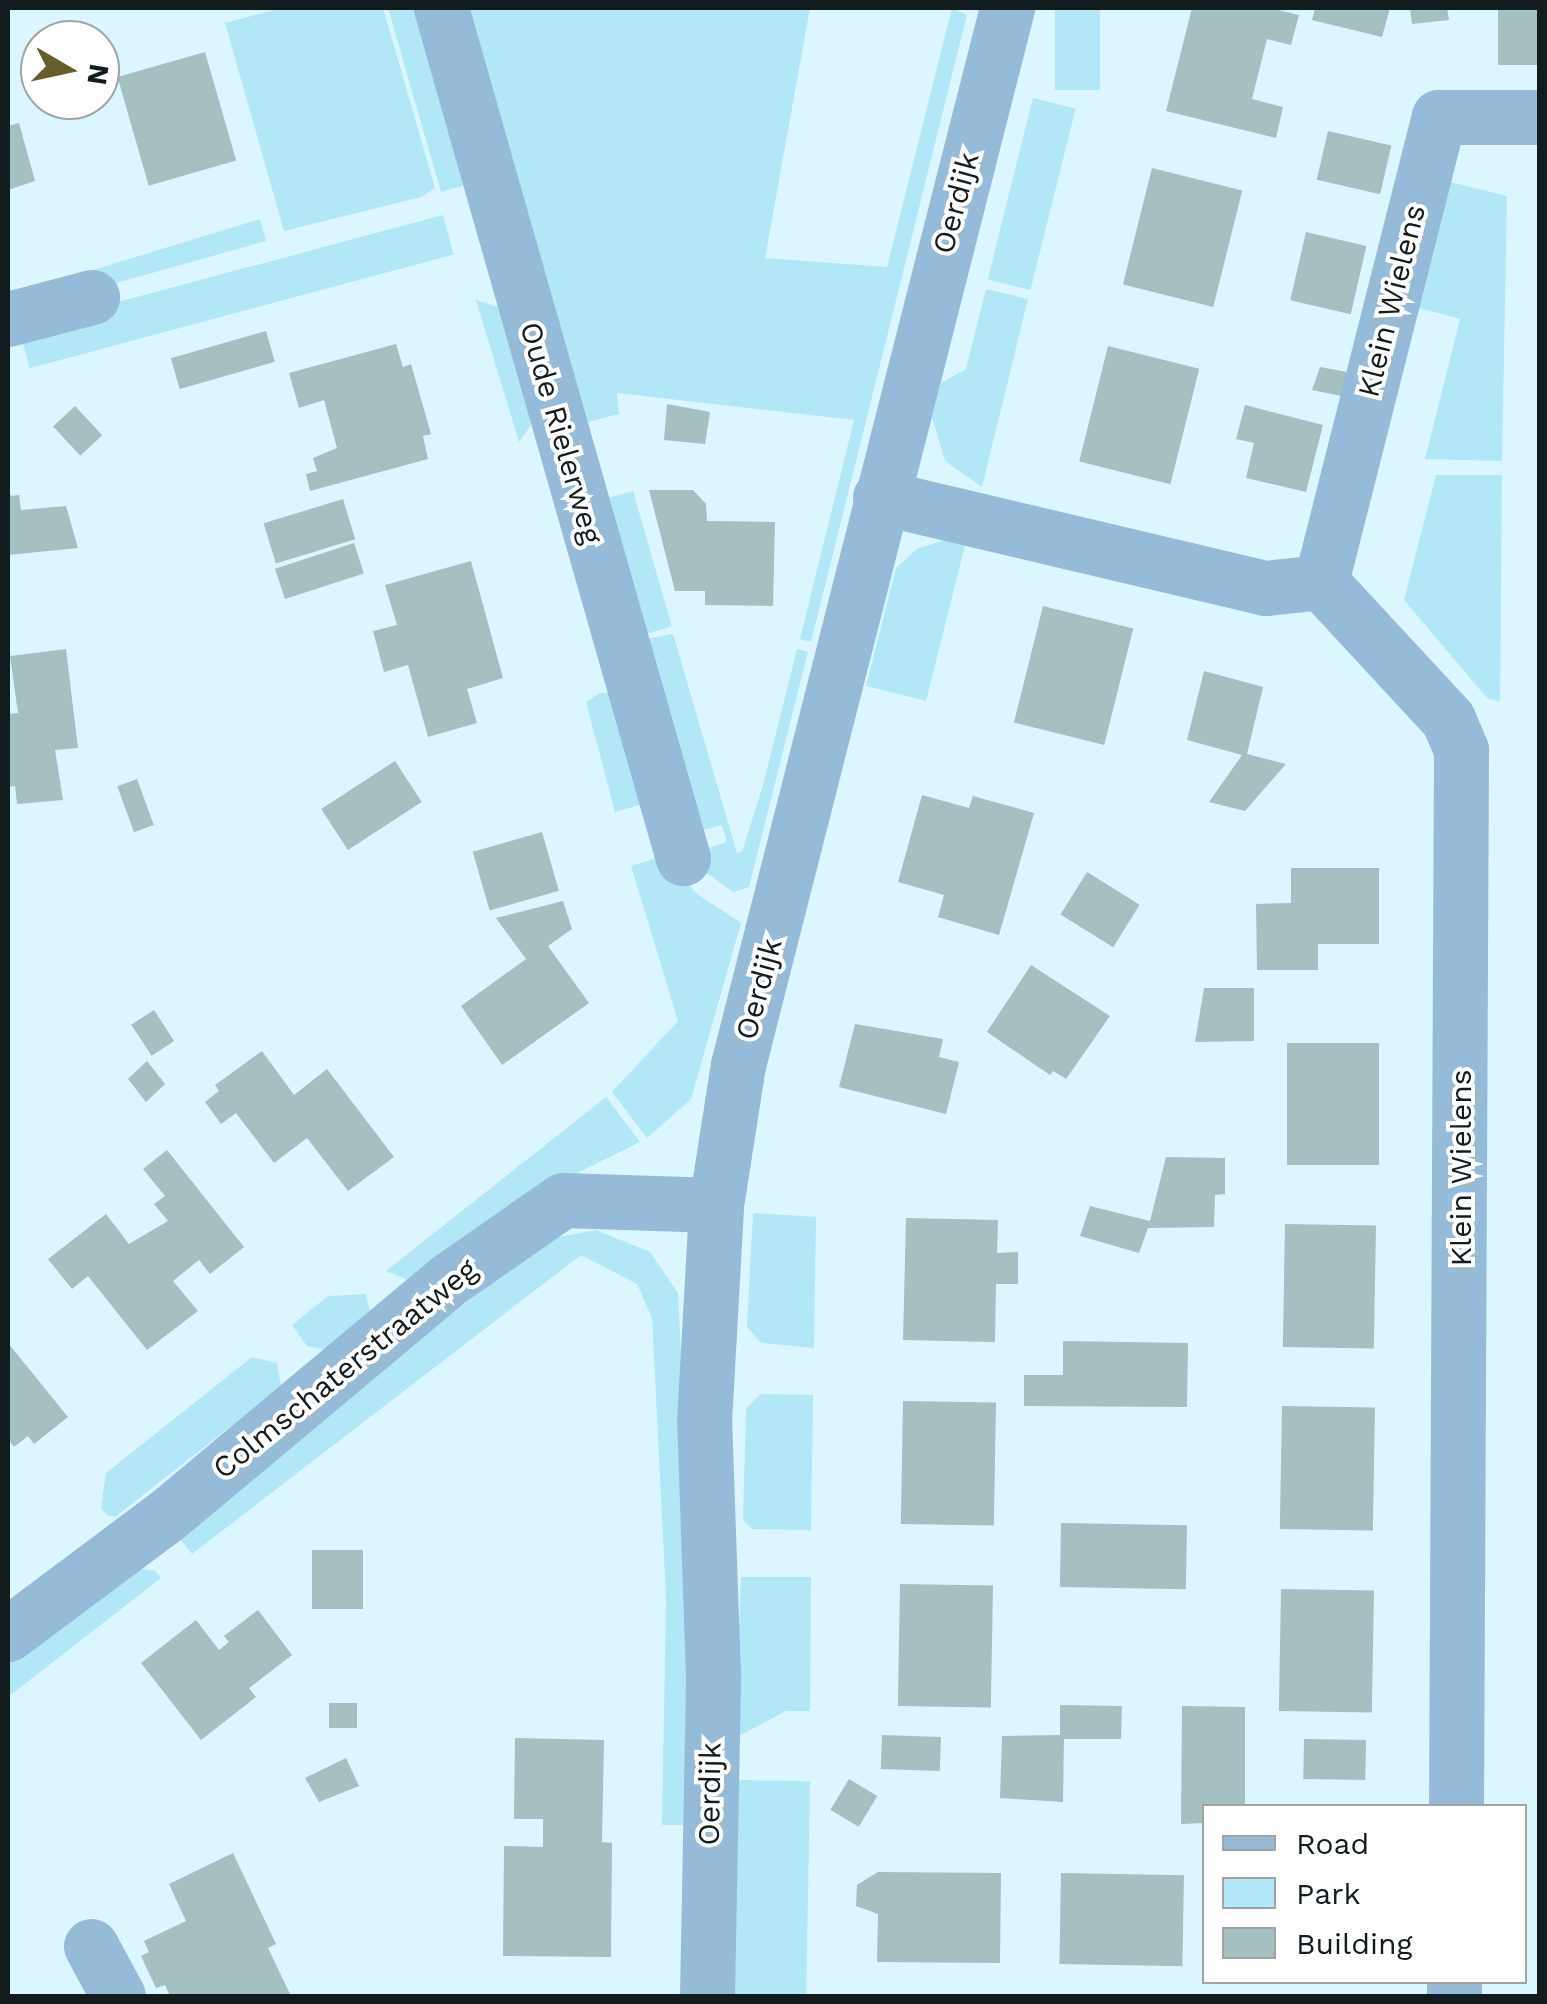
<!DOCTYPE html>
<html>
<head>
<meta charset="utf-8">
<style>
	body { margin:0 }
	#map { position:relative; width:1547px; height:2004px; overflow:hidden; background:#dbf6fe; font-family:"Work Sans",sans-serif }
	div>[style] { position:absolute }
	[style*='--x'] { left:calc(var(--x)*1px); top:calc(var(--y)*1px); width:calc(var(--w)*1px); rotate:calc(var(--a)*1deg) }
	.green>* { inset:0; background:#b2e7f8; transform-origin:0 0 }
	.building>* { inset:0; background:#a4c0c0; transform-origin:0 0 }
	.minor>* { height:55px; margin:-27.5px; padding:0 27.5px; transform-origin:27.5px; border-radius:27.5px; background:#96bbd8 }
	span { translate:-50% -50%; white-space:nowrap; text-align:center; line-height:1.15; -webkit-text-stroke:8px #fff; paint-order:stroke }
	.street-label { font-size:30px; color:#121c1f }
	.frame { position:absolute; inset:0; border:10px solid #121c1f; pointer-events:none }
	.legend { position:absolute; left:1202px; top:1804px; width:325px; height:180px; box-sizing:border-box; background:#fff; border:2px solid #a0a4a5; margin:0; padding:12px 18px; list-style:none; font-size:30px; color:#121c1f }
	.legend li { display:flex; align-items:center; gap:20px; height:50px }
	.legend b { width:50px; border:2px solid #a0a4a5 }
	.north { position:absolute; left:20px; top:20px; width:100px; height:100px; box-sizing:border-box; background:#fff; border:2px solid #a0a4a5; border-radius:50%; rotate:99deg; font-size:28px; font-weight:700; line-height:40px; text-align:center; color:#121c1f }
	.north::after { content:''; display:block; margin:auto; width:35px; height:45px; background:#675d29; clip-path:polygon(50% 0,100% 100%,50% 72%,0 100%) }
</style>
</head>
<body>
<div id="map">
	<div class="green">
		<div style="clip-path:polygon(282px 8px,383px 8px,435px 188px,421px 197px,284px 231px,225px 23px)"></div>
		<div style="clip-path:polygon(388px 8px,426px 8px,475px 168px,462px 186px,441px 192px)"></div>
		<div style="clip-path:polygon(459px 8px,810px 8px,765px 258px,887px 267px,952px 8px,967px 15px,811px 642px,800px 639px,854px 420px,617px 393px,619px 414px,580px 424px)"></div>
		<div style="left:1055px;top:8px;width:45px;height:82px"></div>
		<div style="left:1033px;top:98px;width:44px;height:187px;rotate:14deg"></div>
		<div style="clip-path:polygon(1450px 182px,1507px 196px,1502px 461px,1425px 459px,1460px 319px,1419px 308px)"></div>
		<div style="left:443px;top:215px;width:41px;height:439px;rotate:75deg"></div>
		<div style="clip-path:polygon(260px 219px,266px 241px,95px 289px,83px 273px)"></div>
		<div style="clip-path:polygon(986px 289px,1028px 299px,982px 487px,945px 461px,932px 417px,941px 383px,966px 369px)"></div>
		<div style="clip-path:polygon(476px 300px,504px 309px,536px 418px,519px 442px)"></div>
		<div style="clip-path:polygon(1436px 475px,1502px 475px,1500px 702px,1487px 698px,1404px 600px)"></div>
		<div style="left:633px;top:491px;width:141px;height:32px;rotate:74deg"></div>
		<div style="clip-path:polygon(948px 539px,966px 541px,926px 701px,866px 686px,896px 568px,917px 549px)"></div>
		<div style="clip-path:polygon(673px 634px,737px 853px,742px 852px,763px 785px,797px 649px,808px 652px,749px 887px,733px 892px,698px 867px,693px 853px,727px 842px,722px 825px,695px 832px,641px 640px)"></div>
		<div style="clip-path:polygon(600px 693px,615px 693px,647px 803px,615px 812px,586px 702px)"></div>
		<div style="clip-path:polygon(663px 856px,697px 894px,741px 923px,691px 1099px,647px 1138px,612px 1092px,678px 1021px,631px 866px)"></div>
		<div style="clip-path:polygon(606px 1097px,640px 1142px,520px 1201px,415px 1283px,386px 1271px)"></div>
		<div style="clip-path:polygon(753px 1213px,816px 1217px,814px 1348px,761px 1343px,747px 1327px)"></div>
		<div style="clip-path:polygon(596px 1230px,650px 1252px,678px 1293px,693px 1605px,685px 1825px,662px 1825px,666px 1599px,652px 1318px,637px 1284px,581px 1255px,192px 1554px,173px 1530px,548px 1239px)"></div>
		<div style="clip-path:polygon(366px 1294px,371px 1317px,328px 1350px,307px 1346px,292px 1325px,328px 1296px)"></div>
		<div style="clip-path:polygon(252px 1357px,277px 1363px,281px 1387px,115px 1517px,107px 1515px,101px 1508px,106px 1473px)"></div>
		<div style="clip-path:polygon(761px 1394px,813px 1395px,811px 1530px,752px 1529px,743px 1520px,746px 1409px)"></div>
		<div style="clip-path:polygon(128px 1566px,155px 1571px,161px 1578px,8px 1697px,8px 1660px)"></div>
		<div style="clip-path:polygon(741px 1577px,811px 1577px,810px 1711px,786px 1711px,735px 1738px)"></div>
		<div style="left:735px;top:1780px;width:75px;height:216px;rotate:1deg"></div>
	</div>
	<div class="building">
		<div style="clip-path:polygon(1192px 8px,1270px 8px,1299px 15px,1291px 45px,1267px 39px,1252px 99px,1283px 107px,1276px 138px,1166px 111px)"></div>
		<div style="clip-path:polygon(1315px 8px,1390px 8px,1382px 37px,1312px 20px)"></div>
		<div style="clip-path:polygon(1410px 8px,1447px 8px,1449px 20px,1412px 24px)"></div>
		<div style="left:1498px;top:8px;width:42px;height:57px"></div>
		<div style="left:205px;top:52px;width:113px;height:91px;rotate:74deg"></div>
		<div style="clip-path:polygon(19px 123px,35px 181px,8px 190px,8px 126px)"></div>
		<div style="left:1328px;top:131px;width:65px;height:50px;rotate:13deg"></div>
		<div style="left:1152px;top:168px;width:93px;height:120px;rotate:14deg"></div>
		<div style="left:1306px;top:232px;width:62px;height:70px;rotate:13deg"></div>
		<div style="left:266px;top:331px;width:32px;height:99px;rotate:74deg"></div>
		<div style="clip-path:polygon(396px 344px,403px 367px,411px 364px,431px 434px,423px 436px,428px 459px,310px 491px,306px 474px,317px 471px,313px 458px,337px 448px,324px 400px,299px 408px,289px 373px)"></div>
		<div style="left:1108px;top:346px;width:94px;height:119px;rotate:14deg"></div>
		<div style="clip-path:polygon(1320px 367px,1347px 372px,1341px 396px,1312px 390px)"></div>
		<div style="clip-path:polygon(667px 404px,710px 412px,705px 444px,664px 440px)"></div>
		<div style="clip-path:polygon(1245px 405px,1323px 425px,1306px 492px,1246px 478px,1254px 443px,1236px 439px)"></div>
		<div style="left:75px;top:406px;width:40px;height:30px;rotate:47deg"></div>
		<div style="clip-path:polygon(8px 488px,11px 496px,19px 495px,21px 510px,66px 506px,78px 548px,8px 555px)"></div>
		<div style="clip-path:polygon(649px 490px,693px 490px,706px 504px,707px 521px,775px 522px,773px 606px,705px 605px,705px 591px,675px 591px)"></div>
		<div style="left:343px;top:499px;width:42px;height:83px;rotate:73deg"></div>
		<div style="left:354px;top:543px;width:32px;height:83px;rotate:72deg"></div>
		<div style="clip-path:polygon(471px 561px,503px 678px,467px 689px,477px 723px,428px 737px,408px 665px,384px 672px,373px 631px,397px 625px,385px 585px)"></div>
		<div style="left:1043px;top:606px;width:93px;height:120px;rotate:14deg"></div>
		<div style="clip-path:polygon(66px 649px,78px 748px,55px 750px,63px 800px,17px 804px,15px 786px,8px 787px,8px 714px,18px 713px,10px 656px)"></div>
		<div style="clip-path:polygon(1204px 671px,1263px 687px,1247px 754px,1286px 764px,1245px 811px,1209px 802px,1242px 755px,1187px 740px)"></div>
		<div style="left:395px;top:761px;width:49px;height:88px;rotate:57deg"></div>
		<div style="left:137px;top:779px;width:49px;height:21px;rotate:70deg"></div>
		<div style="clip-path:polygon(922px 795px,969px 808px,973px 796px,1034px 813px,999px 935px,938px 917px,944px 895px,898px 882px)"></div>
		<div style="left:542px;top:832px;width:61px;height:72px;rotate:74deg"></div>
		<div style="clip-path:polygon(1291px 868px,1379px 868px,1379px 944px,1318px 944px,1318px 970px,1257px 970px,1256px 904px,1291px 903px)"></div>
		<div style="left:1087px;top:872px;width:62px;height:50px;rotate:32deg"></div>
		<div style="clip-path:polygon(563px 901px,572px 929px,548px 946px,589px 1003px,502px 1065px,461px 1006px,526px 959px,496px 918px)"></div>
		<div style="clip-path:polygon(1031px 965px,1110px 1016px,1066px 1079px,1053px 1071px,1050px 1075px,987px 1032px)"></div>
		<div style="clip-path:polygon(1204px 988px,1254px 988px,1254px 1041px,1195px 1042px)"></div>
		<div style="left:154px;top:1010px;width:37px;height:27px;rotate:57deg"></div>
		<div style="clip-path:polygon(855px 1024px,943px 1039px,939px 1057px,959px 1062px,946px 1114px,839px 1087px)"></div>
		<div style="left:1287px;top:1043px;width:92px;height:122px"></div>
		<div style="clip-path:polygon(262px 1051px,294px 1095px,327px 1069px,394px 1157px,348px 1191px,307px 1138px,274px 1163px,236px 1113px,221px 1124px,205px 1102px,219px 1091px,215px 1085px)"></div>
		<div style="clip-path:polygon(147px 1061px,165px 1084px,146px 1102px,128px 1079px)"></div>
		<div style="clip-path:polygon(167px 1150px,244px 1247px,210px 1274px,199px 1260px,173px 1281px,198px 1311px,147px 1350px,88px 1276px,72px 1289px,48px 1259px,106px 1214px,129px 1244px,168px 1221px,154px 1204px,165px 1196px,143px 1169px)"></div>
		<div style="clip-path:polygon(1166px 1157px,1225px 1158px,1225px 1194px,1215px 1195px,1214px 1227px,1148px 1228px,1139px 1253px,1080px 1236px,1090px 1206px,1150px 1221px)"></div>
		<div style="clip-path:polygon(906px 1218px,998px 1220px,997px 1253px,1018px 1252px,1018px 1284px,996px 1284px,995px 1342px,903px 1340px)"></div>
		<div style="left:1285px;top:1224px;width:91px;height:123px;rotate:1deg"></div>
		<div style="clip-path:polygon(1063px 1341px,1188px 1343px,1187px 1407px,1024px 1406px,1024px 1375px,1063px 1375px)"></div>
		<div style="clip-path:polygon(8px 1343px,68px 1417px,34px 1444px,28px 1436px,14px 1447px,8px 1439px)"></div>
		<div style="left:903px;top:1401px;width:93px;height:123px;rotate:1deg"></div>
		<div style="left:1282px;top:1406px;width:93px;height:123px;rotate:1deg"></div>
		<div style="left:1061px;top:1523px;width:126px;height:64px;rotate:1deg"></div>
		<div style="left:312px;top:1550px;width:51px;height:59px"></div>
		<div style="left:900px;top:1584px;width:93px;height:122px;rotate:1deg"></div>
		<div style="left:1281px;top:1589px;width:93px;height:122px;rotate:1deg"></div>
		<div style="clip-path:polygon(258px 1610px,292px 1655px,249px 1688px,256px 1697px,201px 1740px,141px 1663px,196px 1620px,219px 1650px,229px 1642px,224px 1636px)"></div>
		<div style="left:357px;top:1703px;width:25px;height:28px;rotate:90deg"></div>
		<div style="clip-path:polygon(1060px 1705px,1122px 1706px,1121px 1739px,1064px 1739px,1063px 1802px,1000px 1798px,1002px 1736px,1060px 1735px)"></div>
		<div style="clip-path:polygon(1182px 1706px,1245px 1707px,1245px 1804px,1204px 1806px,1204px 1823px,1181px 1824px)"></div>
		<div style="left:882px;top:1735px;width:59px;height:34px;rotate:2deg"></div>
		<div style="clip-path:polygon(515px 1738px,604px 1740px,602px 1842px,612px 1843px,611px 1957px,503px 1956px,504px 1846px,543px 1847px,543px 1819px,514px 1819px)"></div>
		<div style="left:1304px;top:1739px;width:62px;height:40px;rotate:1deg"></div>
		<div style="clip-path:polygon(346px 1758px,359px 1786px,319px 1802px,305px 1778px)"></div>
		<div style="left:849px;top:1779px;width:33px;height:36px;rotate:31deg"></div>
		<div style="clip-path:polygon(233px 1853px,276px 1944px,268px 1948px,291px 1996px,170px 1996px,165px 1985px,156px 1988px,141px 1956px,149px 1952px,144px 1941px,186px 1921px,169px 1884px)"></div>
		<div style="clip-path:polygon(878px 1872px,1001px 1873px,1000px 1963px,877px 1962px,878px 1914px,856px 1906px,857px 1885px)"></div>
		<div style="left:1061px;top:1873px;width:123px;height:91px;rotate:1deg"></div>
	</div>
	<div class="minor">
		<div style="--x:441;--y:8;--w:884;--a:74.11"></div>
		<div style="--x:8;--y:319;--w:87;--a:-14.7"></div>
		<div style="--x:880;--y:497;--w:396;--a:13.3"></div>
		<div style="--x:1265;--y:588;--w:56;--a:-6.1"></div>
		<div style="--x:1321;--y:582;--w:187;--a:47.2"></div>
		<div style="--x:1448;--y:719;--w:34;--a:67"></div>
		<div style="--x:1461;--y:750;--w:1056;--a:90.27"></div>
		<div style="--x:1321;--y:582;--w:480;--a:-75.8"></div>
		<div style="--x:1439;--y:117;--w:101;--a:0"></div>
		<div style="--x:8;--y:1634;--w:197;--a:-36.8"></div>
		<div style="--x:166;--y:1516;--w:371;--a:-39.9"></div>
		<div style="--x:451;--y:1278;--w:136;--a:-34.9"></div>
		<div style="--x:563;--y:1200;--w:153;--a:1.9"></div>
		<div style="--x:91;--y:1946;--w:57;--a:61.6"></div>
		<div style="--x:707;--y:1996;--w:321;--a:-88.9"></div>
		<div style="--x:713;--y:1675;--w:253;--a:-92"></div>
		<div style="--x:704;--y:1422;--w:217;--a:-86.8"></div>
		<div style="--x:716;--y:1205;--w:142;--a:-81.1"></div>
		<div style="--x:738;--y:1065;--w:1091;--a:-75.72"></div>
		<div style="--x:1454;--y:1996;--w:14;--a:-90"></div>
	</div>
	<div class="street-label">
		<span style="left:956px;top:203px;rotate:-75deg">Oerdijk</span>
		<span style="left:1392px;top:301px;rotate:-76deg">Klein Wielens</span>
		<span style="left:561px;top:433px;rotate:74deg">Oude Rielerweg</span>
		<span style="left:759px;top:989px;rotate:-75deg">Oerdijk</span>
		<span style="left:1461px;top:1168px;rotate:-90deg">Klein Wielens</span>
		<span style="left:345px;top:1369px;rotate:-39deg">Colmschaterstraatweg</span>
		<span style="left:710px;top:1794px;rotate:-89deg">Oerdijk</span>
	</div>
	<div class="frame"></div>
	<ul class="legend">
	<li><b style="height:12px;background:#96bbd8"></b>Road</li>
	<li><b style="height:28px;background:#b2e7f8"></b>Park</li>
	<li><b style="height:28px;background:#a4c0c0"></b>Building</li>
	</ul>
	<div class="north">N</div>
</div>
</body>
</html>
